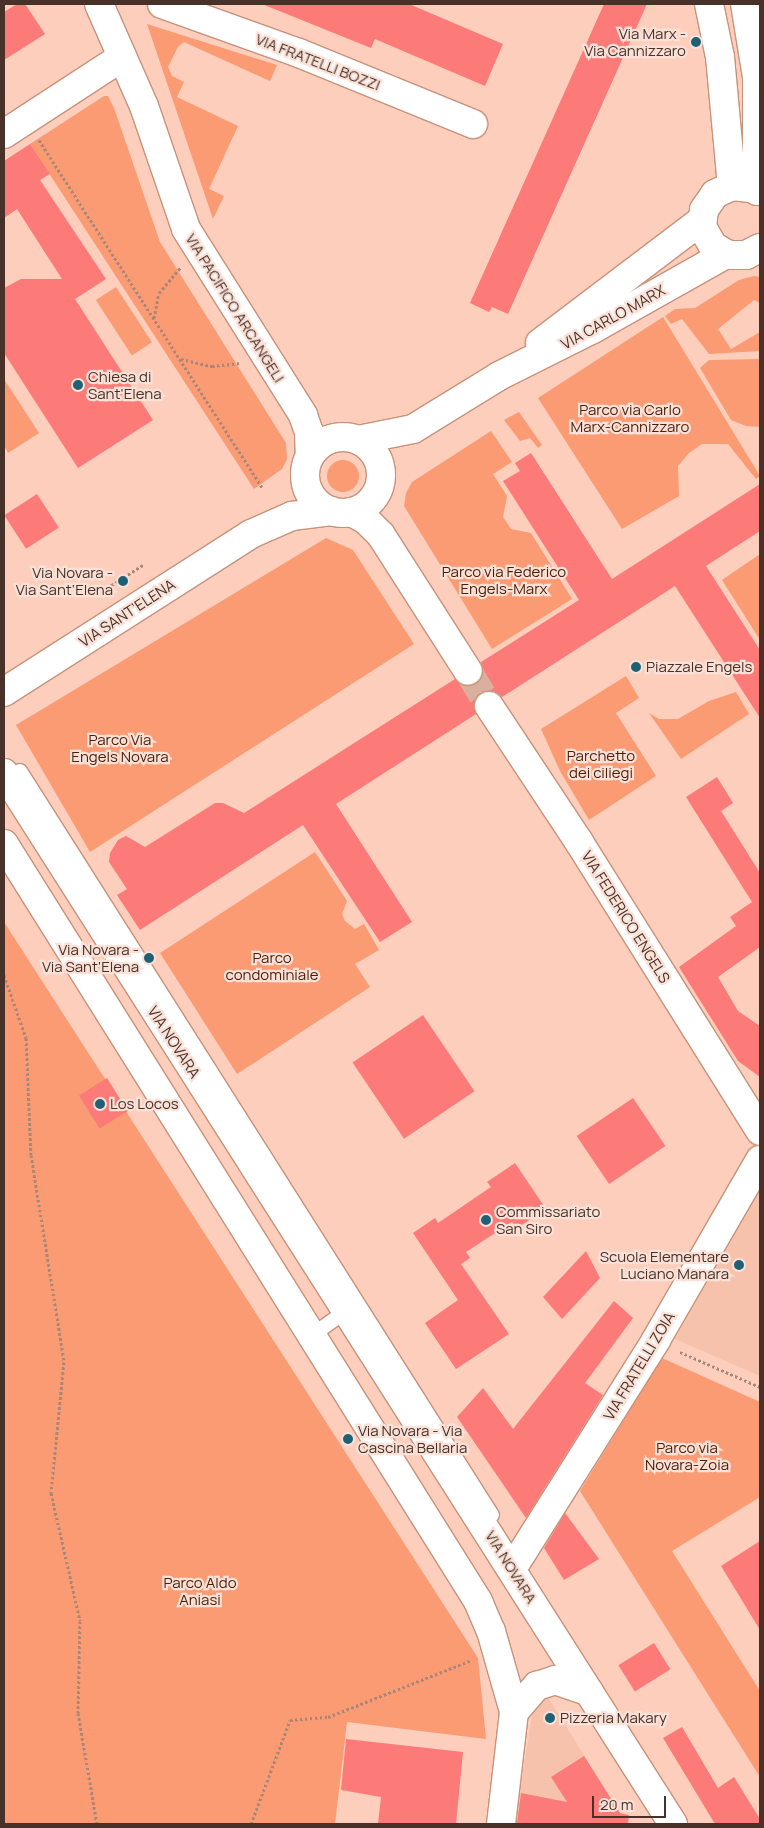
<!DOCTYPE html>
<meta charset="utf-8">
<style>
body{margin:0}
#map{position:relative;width:764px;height:1828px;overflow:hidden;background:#fdcebb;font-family:Manrope,sans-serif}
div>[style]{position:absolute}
.built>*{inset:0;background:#f7c2ac}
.green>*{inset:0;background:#fa9b73;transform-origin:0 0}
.round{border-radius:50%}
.building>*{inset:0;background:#fc7a77;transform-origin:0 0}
.street-tunnel>*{height:28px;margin-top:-14px;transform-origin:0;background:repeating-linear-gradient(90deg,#d9af9e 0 28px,transparent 0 42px)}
.path>*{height:3px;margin-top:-1.5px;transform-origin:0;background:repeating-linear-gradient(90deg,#aa8678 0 2.5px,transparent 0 5px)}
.roads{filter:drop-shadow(1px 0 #c8917a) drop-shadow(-1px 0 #c8917a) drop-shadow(0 1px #c8917a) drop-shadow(0 -1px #c8917a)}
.lane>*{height:14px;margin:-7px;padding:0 7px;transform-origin:7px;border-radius:7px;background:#fff}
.street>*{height:28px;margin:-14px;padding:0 14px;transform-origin:14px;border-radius:14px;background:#fff}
.street>.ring{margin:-14px;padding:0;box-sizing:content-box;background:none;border:28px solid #fff;border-radius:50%}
.primary>*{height:28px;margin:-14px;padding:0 14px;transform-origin:14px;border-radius:14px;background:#fff}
.dots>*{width:14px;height:14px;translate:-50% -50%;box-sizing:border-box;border:2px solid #f9e1d7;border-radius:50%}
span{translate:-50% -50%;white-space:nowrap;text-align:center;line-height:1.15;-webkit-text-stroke:4.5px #f9e1d7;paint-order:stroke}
.poi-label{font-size:15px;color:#483128}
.right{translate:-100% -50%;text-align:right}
.left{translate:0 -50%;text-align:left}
.street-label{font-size:15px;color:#483128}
.park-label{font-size:15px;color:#4b1e08}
.frame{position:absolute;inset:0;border:5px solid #483128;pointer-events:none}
.scale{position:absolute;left:592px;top:1796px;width:74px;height:22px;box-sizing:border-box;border:2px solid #483128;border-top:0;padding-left:6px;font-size:15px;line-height:18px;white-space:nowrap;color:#483128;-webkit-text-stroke:4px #f9e1d7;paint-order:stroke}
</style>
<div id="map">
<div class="built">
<i style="clip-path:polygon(760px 1190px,760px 1376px,675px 1339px)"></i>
<i style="clip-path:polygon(546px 1694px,549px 1699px,627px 1824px,515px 1824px,533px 1709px)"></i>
</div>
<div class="green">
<i style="clip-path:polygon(147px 24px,277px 65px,270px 81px,184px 42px,178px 47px,168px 67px,172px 76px,184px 82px,177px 97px,238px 126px,209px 189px,224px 196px,213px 219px)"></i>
<i style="clip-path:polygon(104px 96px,108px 96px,114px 108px,160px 242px,286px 443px,287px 459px,282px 469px,254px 489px,30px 144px)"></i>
<i style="clip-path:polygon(754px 276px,760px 277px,760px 303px,754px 300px,718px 329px,731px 349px,760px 332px,760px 351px,709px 354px,682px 319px,671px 324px,665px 316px,675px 309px,695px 308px,739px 280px)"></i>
<i style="left:116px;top:287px;width:66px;height:24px;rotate:57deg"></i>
<i style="clip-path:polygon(663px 317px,760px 476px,756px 479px,728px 444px,702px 444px,689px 453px,678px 466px,679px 496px,622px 529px,538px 398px)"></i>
<i style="clip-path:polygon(760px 359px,760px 427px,746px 426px,731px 420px,700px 368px,709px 360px)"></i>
<i style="clip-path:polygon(4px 379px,39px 433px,8px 453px,4px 445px)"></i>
<i style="clip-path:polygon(519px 412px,542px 445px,538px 448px,530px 438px,520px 441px,504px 420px)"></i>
<i style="clip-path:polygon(491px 431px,512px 462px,493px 474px,507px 496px,503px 517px,511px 529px,531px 533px,572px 599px,492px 649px,404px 506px,406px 493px,412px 482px)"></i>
<i class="round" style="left:327px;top:460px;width:32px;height:32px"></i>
<i style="clip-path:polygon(326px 538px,353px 550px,414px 644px,90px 852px,16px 725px)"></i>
<i style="clip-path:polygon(760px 554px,760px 640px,722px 580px)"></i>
<i style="clip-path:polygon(626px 676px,639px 698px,616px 713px,656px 776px,589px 820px,560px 771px,541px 729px)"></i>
<i style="clip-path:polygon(736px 692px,749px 714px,681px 759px,649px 713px,659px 719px,678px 719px,709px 701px)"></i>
<i style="clip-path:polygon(315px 852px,347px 901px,342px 914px,345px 921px,355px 929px,364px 924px,379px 950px,355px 964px,370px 987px,237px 1074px,160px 953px)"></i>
<i style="clip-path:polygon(4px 922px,478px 1658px,486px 1739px,347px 1722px,335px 1824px,4px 1824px)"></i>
<i style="clip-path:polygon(662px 1358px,760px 1402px,760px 1497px,672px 1551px,760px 1691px,760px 1777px,580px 1491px)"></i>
</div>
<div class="building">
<i style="clip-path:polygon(17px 4px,25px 4px,45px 34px,4px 60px,4px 12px)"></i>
<i style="clip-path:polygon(262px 4px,409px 4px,503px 44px,485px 86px,375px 39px,371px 48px)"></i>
<i style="clip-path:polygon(604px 4px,647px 4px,508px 314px,492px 307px,489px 312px,470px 303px)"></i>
<i style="clip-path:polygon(30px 144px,50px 174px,40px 180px,106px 279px,75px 299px,153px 420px,78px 468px,4px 353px,4px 288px,21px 279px,62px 279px,17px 209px,4px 218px,4px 161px)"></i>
<i style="clip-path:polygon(531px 453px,612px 579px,760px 484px,760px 531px,706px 566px,760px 650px,760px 718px,675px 586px,502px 697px,496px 692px,481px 693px,475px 699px,476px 714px,336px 804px,412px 922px,380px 942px,303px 825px,140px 930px,117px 895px,127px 889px,109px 862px,110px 853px,118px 840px,126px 836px,145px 847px,215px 803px,223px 803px,244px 813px,455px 679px,468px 687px,477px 684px,484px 671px,481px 662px,579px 600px,503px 481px,520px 471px,515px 463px)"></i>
<i style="left:37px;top:494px;width:40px;height:39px;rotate:57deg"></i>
<i style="clip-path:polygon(717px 777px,733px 803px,721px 811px,760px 873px,760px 947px,718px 977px,738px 1011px,760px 1026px,760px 1077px,738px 1061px,679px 967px,736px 926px,730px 917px,752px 902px,686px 797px)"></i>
<i style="left:423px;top:1015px;width:92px;height:85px;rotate:56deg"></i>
<i style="left:107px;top:1078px;width:39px;height:33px;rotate:58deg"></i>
<i style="left:633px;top:1098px;width:58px;height:68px;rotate:56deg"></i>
<i style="clip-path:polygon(515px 1163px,546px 1209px,517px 1228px,512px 1222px,466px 1252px,470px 1258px,461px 1264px,509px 1334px,456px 1369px,425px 1323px,458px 1300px,413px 1233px,435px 1218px,438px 1223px,491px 1187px,487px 1182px)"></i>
<i style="clip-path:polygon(586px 1251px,600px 1278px,562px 1319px,543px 1297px)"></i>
<i style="clip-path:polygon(614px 1301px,633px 1318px,585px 1383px,603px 1395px,526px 1518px,457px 1417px,483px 1388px,513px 1429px)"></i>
<i style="clip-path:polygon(565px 1513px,599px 1559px,564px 1580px,544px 1548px)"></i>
<i style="clip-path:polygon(760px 1541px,760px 1630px,721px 1566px)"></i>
<i style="left:654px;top:1643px;width:31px;height:42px;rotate:58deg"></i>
<i style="clip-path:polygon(682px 1727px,718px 1788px,734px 1777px,760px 1819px,760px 1824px,715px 1824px,663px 1738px)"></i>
<i style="clip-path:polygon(346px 1739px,463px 1752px,456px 1824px,378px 1824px,381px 1797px,341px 1790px)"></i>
<i style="clip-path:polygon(584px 1756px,620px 1813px,629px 1815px,628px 1824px,517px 1824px,521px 1793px,567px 1802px,551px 1777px)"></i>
</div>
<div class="street-tunnel">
<i style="left:468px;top:671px;width:41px;rotate:59deg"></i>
</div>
<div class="path">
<i style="left:39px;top:140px;width:415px;rotate:57.3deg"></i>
<i style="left:154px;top:318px;width:25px;rotate:-79deg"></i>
<i style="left:159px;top:293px;width:33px;rotate:-50deg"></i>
<i style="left:181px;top:359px;width:32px;rotate:13deg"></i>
<i style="left:212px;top:366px;width:29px;rotate:-6deg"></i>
<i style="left:107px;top:588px;width:43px;rotate:-32.6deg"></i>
<i style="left:4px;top:975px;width:67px;rotate:70.8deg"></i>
<i style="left:26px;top:1038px;width:117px;rotate:87.6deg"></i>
<i style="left:31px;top:1155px;width:210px;rotate:80.9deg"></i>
<i style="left:64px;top:1362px;width:132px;rotate:95.7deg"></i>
<i style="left:51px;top:1493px;width:131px;rotate:77.2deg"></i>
<i style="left:80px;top:1621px;width:92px;rotate:91.2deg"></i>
<i style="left:78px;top:1713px;width:113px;rotate:80.3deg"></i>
<i style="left:680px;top:1352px;width:87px;rotate:23.6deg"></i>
<i style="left:251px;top:1824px;width:111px;rotate:-69.4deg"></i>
<i style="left:290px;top:1720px;width:38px;rotate:-5deg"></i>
<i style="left:328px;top:1717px;width:155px;rotate:-21.6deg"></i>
</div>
<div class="roads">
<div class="lane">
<i style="left:20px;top:771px;width:881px;rotate:57.61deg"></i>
<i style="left:311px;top:1336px;width:43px;rotate:-35.5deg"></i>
</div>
<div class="street">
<i style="left:99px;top:4px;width:111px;rotate:66.2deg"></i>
<i style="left:144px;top:106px;width:130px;rotate:71.1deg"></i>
<i style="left:186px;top:229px;width:220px;rotate:57.8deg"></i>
<i style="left:303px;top:415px;width:18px;rotate:71deg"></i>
<i style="left:309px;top:432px;width:24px;rotate:88deg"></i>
<i style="left:162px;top:4px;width:145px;rotate:19.7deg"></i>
<i style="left:299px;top:53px;width:188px;rotate:22.2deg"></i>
<i style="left:709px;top:4px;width:54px;rotate:78.3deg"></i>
<i style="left:720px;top:57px;width:130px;rotate:84.7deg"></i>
<i style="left:745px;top:4px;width:74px;rotate:80.7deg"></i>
<i style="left:757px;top:77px;width:114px;rotate:90deg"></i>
<i style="left:4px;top:134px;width:141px;rotate:-33.1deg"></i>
<i style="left:750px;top:188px;width:18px;rotate:-174deg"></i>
<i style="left:732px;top:186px;width:19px;rotate:155deg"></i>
<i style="left:715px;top:194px;width:19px;rotate:125deg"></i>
<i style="left:704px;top:210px;width:17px;rotate:97deg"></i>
<i style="left:702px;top:227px;width:22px;rotate:60deg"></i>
<i style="left:713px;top:246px;width:17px;rotate:31deg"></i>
<i style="left:728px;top:255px;width:18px"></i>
<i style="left:746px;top:255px;width:16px;rotate:-27deg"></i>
<i style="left:540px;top:343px;width:203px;rotate:-37.2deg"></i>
<i class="ring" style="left:305px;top:437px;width:48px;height:48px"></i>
<i style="left:358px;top:440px;width:56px;rotate:-11.3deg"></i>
<i style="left:413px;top:429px;width:101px;rotate:-31.6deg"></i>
<i style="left:499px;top:376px;width:105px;rotate:-26.6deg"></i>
<i style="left:593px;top:329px;width:153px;rotate:-29.4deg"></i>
<i style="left:351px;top:512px;width:17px;rotate:28deg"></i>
<i style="left:366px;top:520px;width:21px;rotate:45deg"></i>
<i style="left:381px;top:535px;width:161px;rotate:57.4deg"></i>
<i style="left:4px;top:692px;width:293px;rotate:-32.6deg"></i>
<i style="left:251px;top:534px;width:45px;rotate:-23.7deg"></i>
<i style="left:292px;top:516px;width:40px;rotate:-7.1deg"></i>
<i style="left:489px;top:706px;width:163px;rotate:56.5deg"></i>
<i style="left:579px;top:842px;width:341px;rotate:57.9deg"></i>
<i style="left:512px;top:1569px;width:271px;rotate:-57.8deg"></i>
<i style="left:656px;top:1340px;width:208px;rotate:-60deg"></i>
</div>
<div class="primary">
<i style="left:4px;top:773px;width:1246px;rotate:57.52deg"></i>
<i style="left:4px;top:844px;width:893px;rotate:57.95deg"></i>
<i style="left:478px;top:1601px;width:33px;rotate:67deg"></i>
<i style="left:491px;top:1631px;width:84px;rotate:74.1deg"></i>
<i style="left:514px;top:1712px;width:113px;rotate:96.6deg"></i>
<i style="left:514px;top:1712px;width:35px;rotate:-49deg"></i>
<i style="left:537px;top:1686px;width:19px;rotate:-18deg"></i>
<i style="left:555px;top:1680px;width:36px;rotate:19deg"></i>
</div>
</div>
<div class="dots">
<i style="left:696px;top:42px;background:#206075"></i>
<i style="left:78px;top:385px;background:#206075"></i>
<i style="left:123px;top:581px;background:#206075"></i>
<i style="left:636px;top:667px;background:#206075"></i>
<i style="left:149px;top:958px;background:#206075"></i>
<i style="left:100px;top:1104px;background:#206075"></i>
<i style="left:486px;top:1220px;background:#206075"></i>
<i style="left:739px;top:1265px;background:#206075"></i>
<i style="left:348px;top:1439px;background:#206075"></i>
<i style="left:550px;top:1718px;background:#206075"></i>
</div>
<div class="poi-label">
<span class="right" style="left:686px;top:42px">Via Marx -<br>Via Cannizzaro</span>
<span class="left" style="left:88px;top:385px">Chiesa di<br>Sant'Elena</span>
<span class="right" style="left:113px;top:581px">Via Novara -<br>Via Sant‘Elena</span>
<span class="left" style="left:646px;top:667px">Piazzale Engels</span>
<span class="right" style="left:139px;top:958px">Via Novara -<br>Via Sant'Elena</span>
<span class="left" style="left:110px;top:1104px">Los Locos</span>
<span class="left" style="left:496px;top:1220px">Commissariato<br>San Siro</span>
<span class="right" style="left:729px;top:1265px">Scuola Elementare<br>Luciano Manara</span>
<span class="left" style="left:358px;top:1439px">Via Novara - Via<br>Cascina Bellaria</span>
<span class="left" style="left:560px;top:1718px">Pizzeria Makary</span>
</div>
<div class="street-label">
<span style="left:318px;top:62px;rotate:21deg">VIA FRATELLI BOZZI</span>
<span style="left:235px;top:308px;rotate:58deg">VIA PACIFICO ARCANGELI</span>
<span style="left:613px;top:317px;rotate:-29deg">VIA CARLO MARX</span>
<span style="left:127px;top:613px;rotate:-33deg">VIA SANT’ELENA</span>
<span style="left:626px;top:917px;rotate:58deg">VIA FEDERICO ENGELS</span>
<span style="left:174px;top:1042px;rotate:57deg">VIA NOVARA</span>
<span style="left:639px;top:1366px;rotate:-59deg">VIA FRATELLI ZOIA</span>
<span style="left:511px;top:1567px;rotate:58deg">VIA NOVARA</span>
</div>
<div class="park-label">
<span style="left:630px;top:418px">Parco via Carlo<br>Marx-Cannizzaro</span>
<span style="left:504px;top:580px">Parco via Federico<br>Engels-Marx</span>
<span style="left:120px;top:748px">Parco Via<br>Engels Novara</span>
<span style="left:601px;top:764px">Parchetto<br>dei ciliegi</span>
<span style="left:272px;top:966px">Parco<br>condominiale</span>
<span style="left:687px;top:1456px">Parco via<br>Novara-Zoia</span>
<span style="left:200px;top:1591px">Parco Aldo<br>Aniasi</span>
</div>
<div class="frame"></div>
<div class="scale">20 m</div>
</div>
